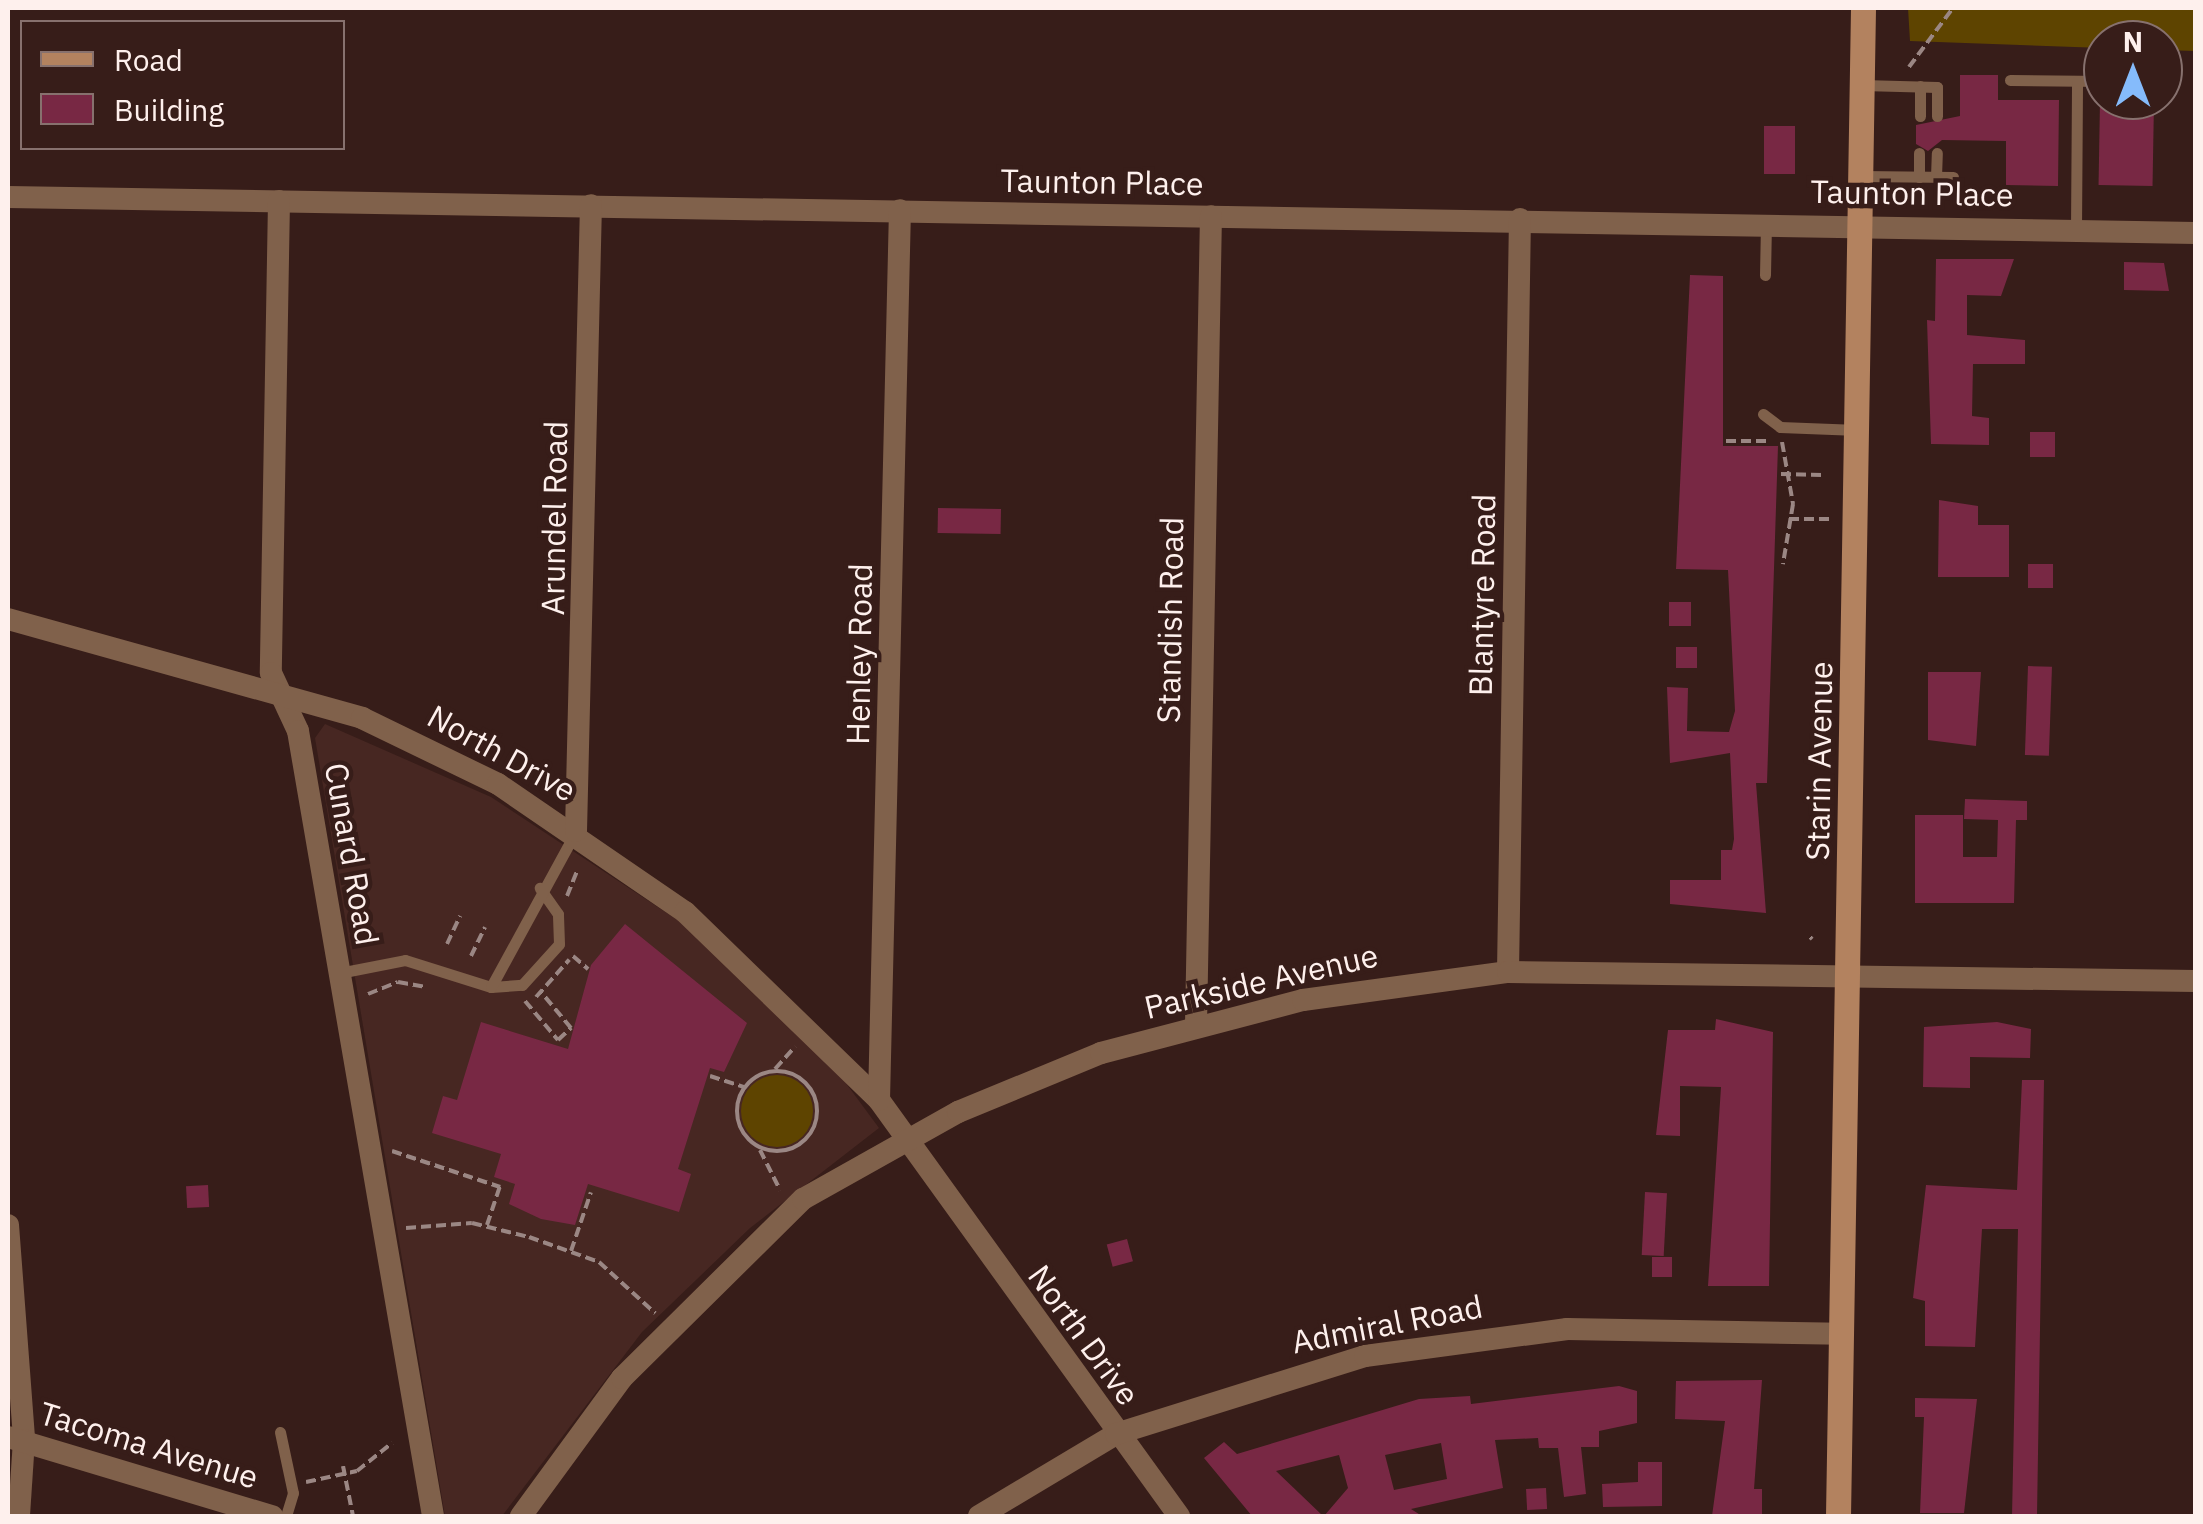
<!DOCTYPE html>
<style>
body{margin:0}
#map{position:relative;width:2203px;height:1524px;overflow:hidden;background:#371d19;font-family:"IBM Plex Sans",sans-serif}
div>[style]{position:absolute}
.built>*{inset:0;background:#472722}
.green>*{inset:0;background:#5e4400}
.round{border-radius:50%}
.building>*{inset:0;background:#782844;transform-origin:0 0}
.path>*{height:4px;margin-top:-2px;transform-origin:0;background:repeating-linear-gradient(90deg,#9b8784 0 10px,transparent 0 15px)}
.path>.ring{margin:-2px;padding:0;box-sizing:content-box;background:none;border:4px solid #9b8784;border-radius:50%}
.lane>*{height:11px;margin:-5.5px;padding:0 5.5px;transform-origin:5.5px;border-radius:5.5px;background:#80614b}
.street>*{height:22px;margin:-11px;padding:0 11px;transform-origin:11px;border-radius:11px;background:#80614b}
.secondary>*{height:25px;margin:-12.5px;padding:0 12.5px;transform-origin:12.5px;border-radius:12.5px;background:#b3825f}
span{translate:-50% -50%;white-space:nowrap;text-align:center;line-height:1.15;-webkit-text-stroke:9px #371d19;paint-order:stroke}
.street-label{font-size:32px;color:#fef0ed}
.frame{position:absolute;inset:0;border:10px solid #fef0ed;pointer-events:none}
.legend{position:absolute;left:20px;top:20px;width:325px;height:130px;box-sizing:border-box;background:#371d19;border:2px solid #87716e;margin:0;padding:12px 18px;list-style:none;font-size:30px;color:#fef0ed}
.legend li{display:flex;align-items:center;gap:20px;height:50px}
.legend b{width:50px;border:2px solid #87716e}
.north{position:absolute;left:2083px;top:20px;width:100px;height:100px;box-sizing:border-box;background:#371d19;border:2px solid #87716e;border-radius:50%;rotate:0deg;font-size:28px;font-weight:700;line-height:40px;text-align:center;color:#fef0ed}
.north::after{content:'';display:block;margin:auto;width:35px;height:45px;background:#85bbfb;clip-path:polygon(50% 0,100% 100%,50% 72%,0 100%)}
</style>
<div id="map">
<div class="built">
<i style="clip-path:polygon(325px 724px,491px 797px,679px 921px,834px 1067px,879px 1128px,750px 1228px,642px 1332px,502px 1516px,445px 1516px,315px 738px)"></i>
</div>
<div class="green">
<i style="clip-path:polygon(1908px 8px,2195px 8px,2195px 51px,2163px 50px,2163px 40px,2103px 40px,2103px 48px,1910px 41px)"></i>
<i class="round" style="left:741px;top:1075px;width:72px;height:72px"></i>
</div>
<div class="building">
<i style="clip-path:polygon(1960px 75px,1998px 75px,1998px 100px,2059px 100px,2058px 186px,2006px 185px,2006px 141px,1942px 140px,1928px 151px,1916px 144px,1916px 125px,1960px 116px)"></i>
<i style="left:2100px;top:101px;width:54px;height:84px;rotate:1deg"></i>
<i style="left:1764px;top:126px;width:31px;height:48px"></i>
<i style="clip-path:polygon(1936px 259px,2014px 259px,2001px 296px,1967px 295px,1967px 335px,2025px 340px,2025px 364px,1973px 364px,1972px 416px,1989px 418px,1989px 445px,1931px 444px,1927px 320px,1935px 321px)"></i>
<i style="clip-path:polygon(2124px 262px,2164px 263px,2169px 291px,2124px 290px)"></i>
<i style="clip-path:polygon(1690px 275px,1723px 276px,1723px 446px,1778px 446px,1767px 783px,1756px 783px,1766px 913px,1670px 904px,1670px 880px,1721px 880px,1721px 850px,1732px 850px,1734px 839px,1730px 753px,1670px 763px,1667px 687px,1688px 688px,1687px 731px,1729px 732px,1735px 711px,1728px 570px,1676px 569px)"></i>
<i style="left:2030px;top:432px;width:25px;height:25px"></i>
<i style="clip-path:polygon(1939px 500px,1978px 506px,1978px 525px,2009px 525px,2009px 577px,1938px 577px)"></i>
<i style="left:938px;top:508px;width:63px;height:25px;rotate:1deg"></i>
<i style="left:2028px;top:564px;width:25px;height:24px"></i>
<i style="left:1669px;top:602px;width:22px;height:24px"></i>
<i style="left:1676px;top:647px;width:21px;height:21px"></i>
<i style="left:2028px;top:666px;width:24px;height:89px;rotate:2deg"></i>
<i style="clip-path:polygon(1928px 672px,1981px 672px,1976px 746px,1928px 740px)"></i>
<i style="clip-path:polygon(1965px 799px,2027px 801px,2027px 820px,2016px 820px,2014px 903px,1915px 903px,1915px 815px,1963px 815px,1963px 857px,1997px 857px,1998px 820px,1964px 819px)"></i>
<i style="clip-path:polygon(625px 924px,747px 1023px,724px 1072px,710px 1068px,678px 1169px,691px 1174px,679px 1212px,588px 1184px,575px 1225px,541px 1219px,509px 1204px,515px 1184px,494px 1177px,501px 1154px,432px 1133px,443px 1096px,457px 1100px,481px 1022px,568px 1049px,591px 965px)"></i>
<i style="clip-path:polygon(1716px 1019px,1773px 1032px,1769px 1286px,1708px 1286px,1721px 1087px,1680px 1086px,1680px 1136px,1656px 1135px,1668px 1030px,1715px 1030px)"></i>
<i style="clip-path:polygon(1997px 1022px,2031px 1029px,2030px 1058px,1970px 1057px,1970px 1088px,1923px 1087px,1924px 1027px)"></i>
<i style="clip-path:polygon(2022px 1080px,2044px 1080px,2037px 1516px,2012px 1516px,2018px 1229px,1982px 1229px,1975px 1347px,1925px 1346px,1925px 1301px,1913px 1298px,1926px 1185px,2017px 1190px)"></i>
<i style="left:208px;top:1185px;width:22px;height:22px;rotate:87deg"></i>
<i style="left:1645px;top:1192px;width:22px;height:63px;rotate:3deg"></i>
<i style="left:1127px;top:1239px;width:23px;height:21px;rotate:75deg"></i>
<i style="left:1652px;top:1257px;width:20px;height:20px"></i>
<i style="clip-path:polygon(1762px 1380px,1754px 1489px,1762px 1489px,1762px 1516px,1712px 1516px,1725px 1421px,1675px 1419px,1676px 1381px)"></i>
<i style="clip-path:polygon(evenodd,1619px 1386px,1637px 1391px,1637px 1423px,1599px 1431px,1599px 1447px,1581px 1447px,1586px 1494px,1564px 1497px,1558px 1448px,1539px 1448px,1538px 1438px,1495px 1440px,1503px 1488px,1411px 1509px,1422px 1516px,1324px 1516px,1348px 1488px,1339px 1455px,1276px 1471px,1323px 1516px,1252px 1516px,1204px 1458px,1224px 1442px,1237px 1454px,1419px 1399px,1470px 1396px,1471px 1404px,1619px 1386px,1441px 1443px,1447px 1479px,1394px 1490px,1385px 1455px,1441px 1443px)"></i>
<i style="clip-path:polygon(1915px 1398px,1977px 1399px,1964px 1513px,1920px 1513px,1924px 1417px,1915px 1417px)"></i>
<i style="clip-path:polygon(1638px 1462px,1662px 1462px,1662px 1506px,1603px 1507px,1602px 1484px,1638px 1482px)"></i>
<i style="left:1546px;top:1488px;width:21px;height:20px;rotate:87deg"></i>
</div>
<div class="path">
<i style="left:2194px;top:8px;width:2px"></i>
<i style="left:1909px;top:67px;width:74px;rotate:-53.3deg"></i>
<i style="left:1726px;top:441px;width:42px"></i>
<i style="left:1782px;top:442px;width:63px;rotate:79.9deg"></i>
<i style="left:1793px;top:504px;width:61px;rotate:99.5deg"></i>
<i style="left:1781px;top:474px;width:41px;rotate:1.4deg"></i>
<i style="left:1789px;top:519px;width:42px"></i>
<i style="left:567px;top:896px;width:29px;rotate:-68deg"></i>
<i style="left:1810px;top:937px;width:3px;rotate:45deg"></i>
<i style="left:447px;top:944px;width:31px;rotate:-65deg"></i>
<i style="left:471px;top:956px;width:32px;rotate:-64deg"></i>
<i style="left:573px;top:956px;width:20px;rotate:41deg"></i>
<i style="left:368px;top:994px;width:32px;rotate:-22deg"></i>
<i style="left:398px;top:982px;width:27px;rotate:10deg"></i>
<i style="left:536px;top:997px;width:50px;rotate:-48.3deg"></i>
<i style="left:525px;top:1001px;width:51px;rotate:49.8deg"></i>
<i style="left:558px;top:1040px;width:18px;rotate:-43deg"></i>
<i style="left:571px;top:1028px;width:47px;rotate:-129.8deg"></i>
<i style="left:775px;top:1069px;width:30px;rotate:-48deg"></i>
<i class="ring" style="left:737px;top:1071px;width:76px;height:76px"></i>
<i style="left:710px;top:1076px;width:36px;rotate:18deg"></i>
<i style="left:760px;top:1150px;width:45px;rotate:63.4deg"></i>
<i style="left:392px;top:1151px;width:114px;rotate:18.4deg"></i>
<i style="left:487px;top:1225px;width:41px;rotate:-71.6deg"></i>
<i style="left:406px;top:1228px;width:66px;rotate:-4.3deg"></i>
<i style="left:472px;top:1223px;width:59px;rotate:13.8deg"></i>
<i style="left:529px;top:1237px;width:74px;rotate:19.7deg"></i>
<i style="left:599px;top:1262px;width:76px;rotate:42.3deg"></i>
<i style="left:571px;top:1251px;width:62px;rotate:-71.3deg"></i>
<i style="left:343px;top:1466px;width:51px;rotate:78.7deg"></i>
<i style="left:306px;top:1482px;width:52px;rotate:-12.2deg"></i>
<i style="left:357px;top:1471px;width:45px;rotate:-38.7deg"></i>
</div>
<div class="lane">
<i style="left:2010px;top:80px;width:93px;rotate:0.6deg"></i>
<i style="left:1862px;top:85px;width:75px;rotate:1.5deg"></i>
<i style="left:1937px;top:87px;width:29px;rotate:90deg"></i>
<i style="left:1920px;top:116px;width:30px;rotate:-90deg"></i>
<i style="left:1861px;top:176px;width:92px;rotate:0.6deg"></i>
<i style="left:1919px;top:177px;width:24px;rotate:-90deg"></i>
<i style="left:1936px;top:177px;width:24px;rotate:-88deg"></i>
<i style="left:2076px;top:230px;width:149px;rotate:-89.6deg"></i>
<i style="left:1765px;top:275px;width:52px;rotate:-88.9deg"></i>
<i style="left:1763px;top:414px;width:21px;rotate:37deg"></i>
<i style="left:1780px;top:427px;width:78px;rotate:2.2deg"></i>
<i style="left:339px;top:973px;width:67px;rotate:-11.1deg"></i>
<i style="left:405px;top:960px;width:90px;rotate:17.4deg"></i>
<i style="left:491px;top:987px;width:31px;rotate:-4deg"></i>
<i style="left:522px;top:985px;width:55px;rotate:-47.9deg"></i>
<i style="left:559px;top:944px;width:30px;rotate:-92deg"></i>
<i style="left:558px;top:914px;width:32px;rotate:-125deg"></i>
<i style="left:491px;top:987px;width:173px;rotate:-61.4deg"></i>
<i style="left:280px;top:1432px;width:62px;rotate:78deg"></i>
<i style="left:293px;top:1493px;width:24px;rotate:107deg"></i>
</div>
<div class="street">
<i style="left:8px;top:197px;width:2188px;rotate:0.94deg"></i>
<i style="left:279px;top:201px;width:472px;rotate:91deg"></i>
<i style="left:271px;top:673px;width:64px;rotate:65deg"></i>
<i style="left:298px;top:731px;width:797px;rotate:80.24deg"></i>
<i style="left:8px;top:619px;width:368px;rotate:15.6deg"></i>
<i style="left:362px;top:718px;width:151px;rotate:25.9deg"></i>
<i style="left:498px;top:784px;width:227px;rotate:34.4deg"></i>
<i style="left:685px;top:912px;width:270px;rotate:44.1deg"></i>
<i style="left:879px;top:1100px;width:513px;rotate:54.2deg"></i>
<i style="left:576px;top:831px;width:626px;rotate:-88.63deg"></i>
<i style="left:1508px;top:972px;width:753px;rotate:-89.09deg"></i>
<i style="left:1196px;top:1025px;width:809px;rotate:-88.94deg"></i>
<i style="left:879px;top:1100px;width:890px;rotate:-88.65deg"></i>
<i style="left:8px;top:1225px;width:216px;rotate:85.7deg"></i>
<i style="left:24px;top:1440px;width:76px;rotate:93.8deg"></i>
<i style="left:8px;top:1437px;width:276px;rotate:16.7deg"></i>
<i style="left:521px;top:1516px;width:171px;rotate:-53.8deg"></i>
<i style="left:622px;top:1378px;width:255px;rotate:-44.7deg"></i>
<i style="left:803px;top:1199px;width:178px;rotate:-29.3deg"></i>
<i style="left:958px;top:1112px;width:155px;rotate:-22.4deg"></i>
<i style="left:1101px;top:1053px;width:209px;rotate:-14.7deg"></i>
<i style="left:1303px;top:1000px;width:207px;rotate:-7.8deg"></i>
<i style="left:1508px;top:972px;width:688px;rotate:0.75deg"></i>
<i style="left:979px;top:1516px;width:160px;rotate:-30.9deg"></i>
<i style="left:1116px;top:1434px;width:261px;rotate:-17.4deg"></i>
<i style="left:1365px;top:1356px;width:204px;rotate:-7.6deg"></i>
<i style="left:1567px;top:1329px;width:273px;rotate:1deg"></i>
</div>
<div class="secondary">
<i style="left:1838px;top:1516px;width:1508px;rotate:-89.05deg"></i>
</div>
<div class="street-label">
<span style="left:1102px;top:182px;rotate:1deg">Taunton Place</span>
<span style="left:1912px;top:193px;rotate:1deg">Taunton Place</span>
<span style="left:554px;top:518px;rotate:-89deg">Arundel Road</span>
<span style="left:1482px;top:595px;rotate:-89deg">Blantyre Road</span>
<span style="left:1170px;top:620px;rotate:-89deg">Standish Road</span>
<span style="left:859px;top:654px;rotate:-89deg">Henley Road</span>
<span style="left:502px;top:753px;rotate:29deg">North Drive</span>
<span style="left:1819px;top:761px;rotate:-89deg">Starin Avenue</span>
<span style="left:352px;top:854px;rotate:80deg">Cunard Road</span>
<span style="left:1261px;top:981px;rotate:-13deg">Parkside Avenue</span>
<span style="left:1387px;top:1324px;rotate:-11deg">Admiral Road</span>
<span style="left:1084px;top:1335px;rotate:54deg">North Drive</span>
<span style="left:149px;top:1445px;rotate:17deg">Tacoma Avenue</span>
</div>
<div class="frame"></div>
<ul class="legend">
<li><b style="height:12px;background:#b3825f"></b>Road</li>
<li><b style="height:28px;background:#782844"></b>Building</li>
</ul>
<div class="north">N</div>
</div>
